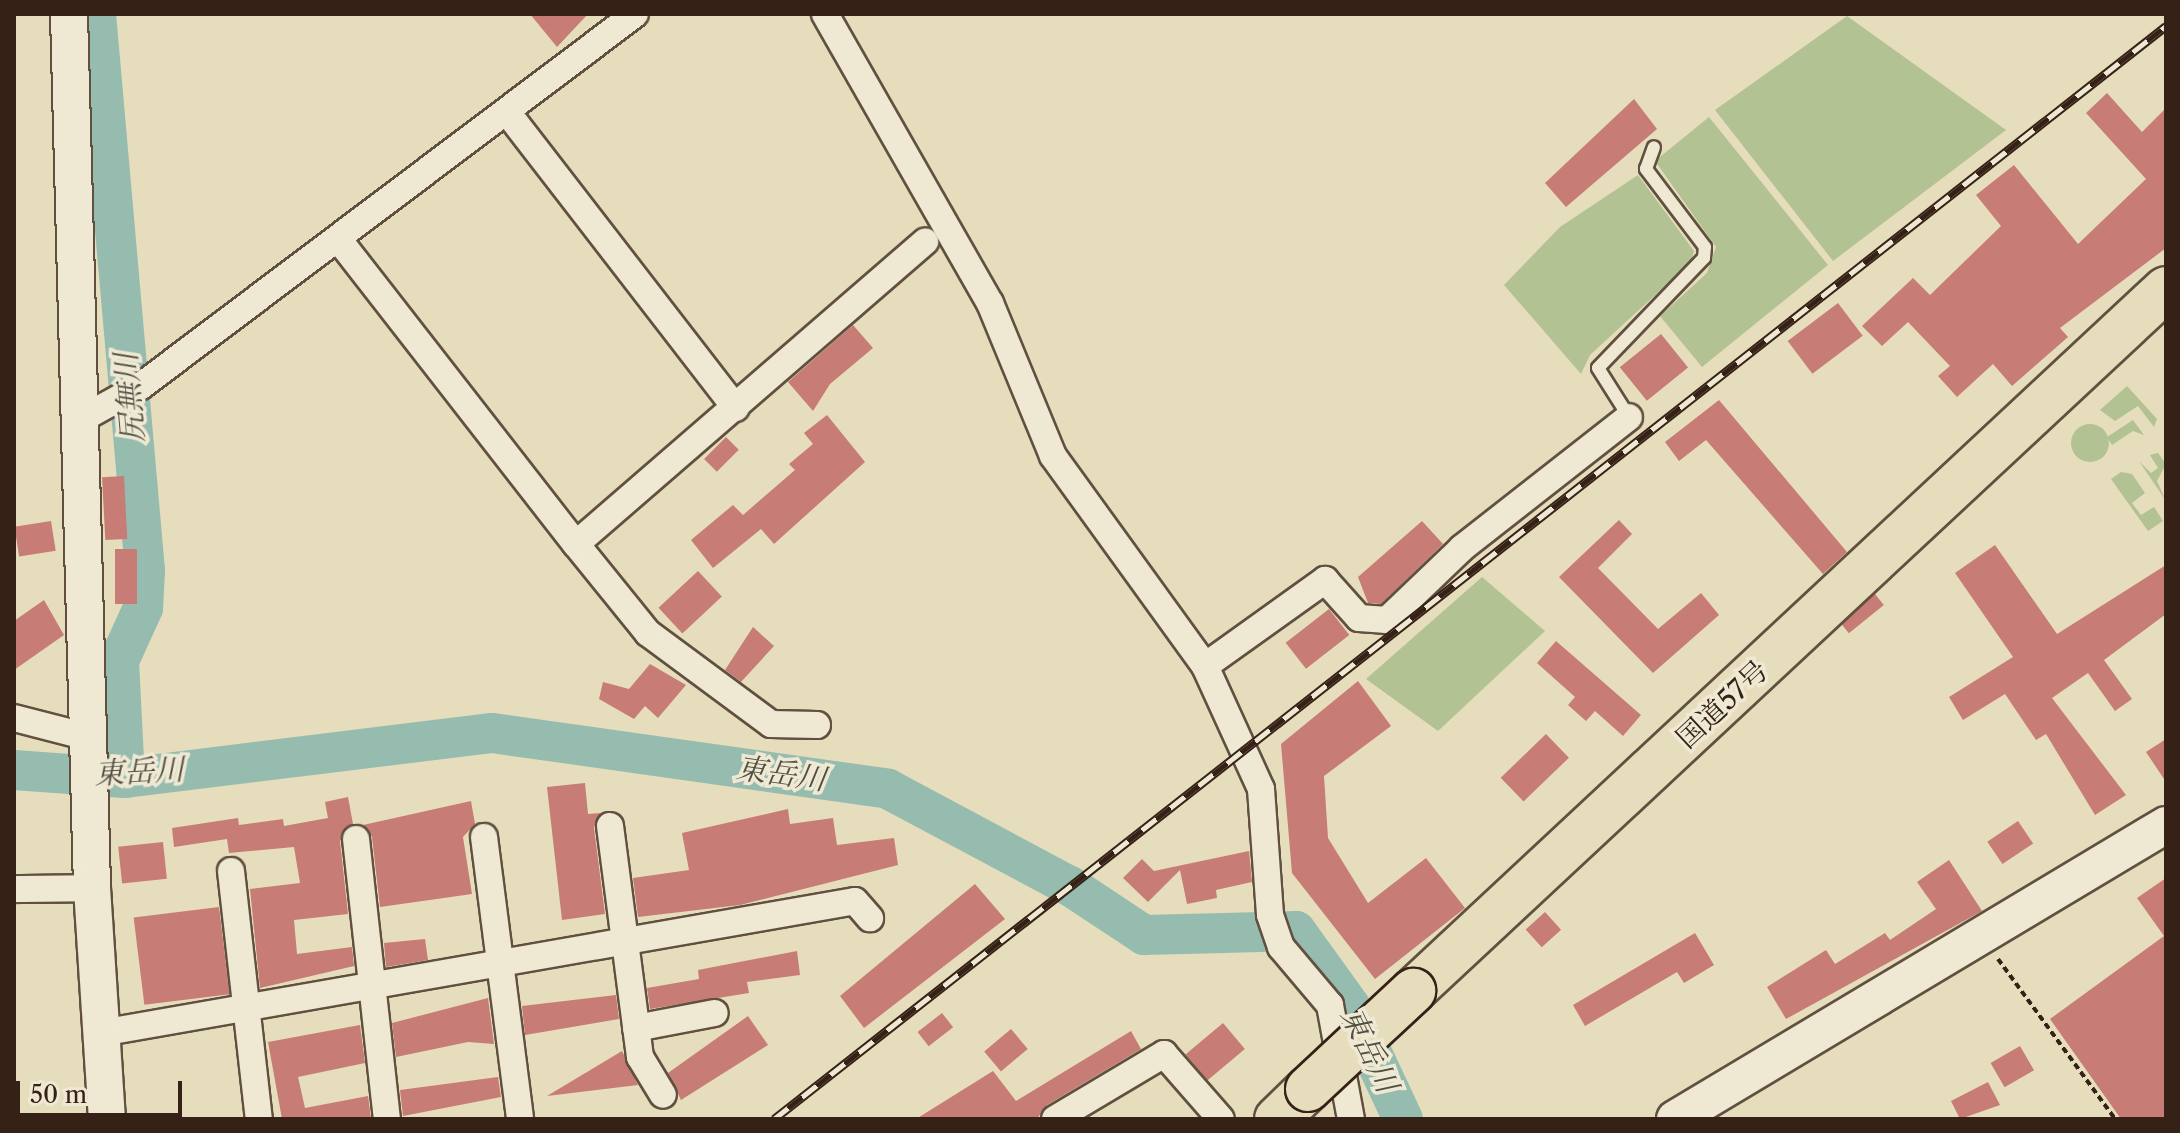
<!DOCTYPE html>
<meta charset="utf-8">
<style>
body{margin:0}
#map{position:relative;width:2180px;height:1133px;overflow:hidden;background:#e6ddbc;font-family:"Libre Caslon Text","Noto Serif JP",serif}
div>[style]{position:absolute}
.green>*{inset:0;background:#b2c293}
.round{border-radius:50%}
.river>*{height:40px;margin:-20px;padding:0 20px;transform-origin:20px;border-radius:20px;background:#96bcaf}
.building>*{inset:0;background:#c77c75;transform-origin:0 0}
.path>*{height:4px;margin-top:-2px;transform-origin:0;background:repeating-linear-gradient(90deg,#352116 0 6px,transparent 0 10px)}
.roads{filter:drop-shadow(2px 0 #615040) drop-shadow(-2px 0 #615040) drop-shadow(0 2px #615040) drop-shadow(0 -2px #615040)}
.lane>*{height:12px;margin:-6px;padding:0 6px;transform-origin:6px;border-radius:6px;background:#efe9d3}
.street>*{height:26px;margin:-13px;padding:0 13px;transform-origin:13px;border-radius:13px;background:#efe9d3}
.secondary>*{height:36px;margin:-18px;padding:0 18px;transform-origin:18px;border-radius:18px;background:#efe9d3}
.highway>*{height:44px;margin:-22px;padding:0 22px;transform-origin:22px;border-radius:22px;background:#e6ddbc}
.rail>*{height:9px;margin-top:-4.5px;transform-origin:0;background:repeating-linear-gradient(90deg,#efe9d3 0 18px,#352116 0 36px);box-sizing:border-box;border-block:2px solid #352116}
.bridges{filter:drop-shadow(2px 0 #352116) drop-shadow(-2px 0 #352116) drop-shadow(0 2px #352116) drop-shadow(0 -2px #352116)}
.highway-bridge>*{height:44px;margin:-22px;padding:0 22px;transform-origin:22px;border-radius:22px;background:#e6ddbc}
span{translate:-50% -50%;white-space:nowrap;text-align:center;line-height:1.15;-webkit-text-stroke:7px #efe9d3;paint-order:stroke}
.street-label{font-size:28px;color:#352116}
.water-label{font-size:30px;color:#525044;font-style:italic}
.frame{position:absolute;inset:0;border:16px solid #352116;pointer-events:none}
.scale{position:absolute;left:16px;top:1081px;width:166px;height:36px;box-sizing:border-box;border:4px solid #352116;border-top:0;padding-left:10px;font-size:24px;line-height:28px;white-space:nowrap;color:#352116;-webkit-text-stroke:6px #efe9d3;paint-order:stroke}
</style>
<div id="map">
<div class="green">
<i style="clip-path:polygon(1847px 16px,2006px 130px,1833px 261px,1715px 110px)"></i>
<i style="clip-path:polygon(1709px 117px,1828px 265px,1702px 367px,1660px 316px,1707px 273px,1716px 247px,1655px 161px)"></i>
<i style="clip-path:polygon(1638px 175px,1694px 251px,1691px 262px,1590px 355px,1581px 374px,1504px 285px,1560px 227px)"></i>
<i style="clip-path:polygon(2127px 386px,2157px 419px,2154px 427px,2138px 406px,2115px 421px,2100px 410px)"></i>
<i style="clip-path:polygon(2133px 420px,2144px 435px,2133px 431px,2112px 445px,2107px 437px)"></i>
<i class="round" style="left:2071px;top:424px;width:38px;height:38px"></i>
<i style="clip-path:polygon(2150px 455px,2158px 453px,2166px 464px,2157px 481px,2166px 501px,2139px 461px,2151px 473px,2158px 468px)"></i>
<i style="clip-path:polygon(2121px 472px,2132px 474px,2145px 493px,2132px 503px,2141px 515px,2154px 507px,2163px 521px,2148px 531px,2111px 479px)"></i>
<i style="clip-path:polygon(1482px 577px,1545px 631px,1438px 731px,1366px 679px)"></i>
</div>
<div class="river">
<i style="left:96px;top:14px;width:559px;rotate:84.97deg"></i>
<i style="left:145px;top:571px;width:37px;rotate:93deg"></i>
<i style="left:143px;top:608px;width:58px;rotate:114.4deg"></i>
<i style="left:119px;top:661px;width:117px;rotate:87.1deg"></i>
<i style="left:14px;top:770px;width:111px;rotate:4.1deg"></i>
<i style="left:125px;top:778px;width:370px;rotate:-7deg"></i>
<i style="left:492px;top:733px;width:400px;rotate:8deg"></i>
<i style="left:888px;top:789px;width:206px;rotate:28.1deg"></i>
<i style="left:1070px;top:886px;width:89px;rotate:33.5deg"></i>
<i style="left:1144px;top:935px;width:152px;rotate:-1.5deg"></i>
<i style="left:1296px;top:931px;width:92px;rotate:54.2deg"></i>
<i style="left:1350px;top:1006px;width:125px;rotate:64.9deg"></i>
</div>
<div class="building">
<i style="clip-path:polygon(530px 14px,588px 14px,557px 47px)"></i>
<i style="clip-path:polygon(2107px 93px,2142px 132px,2166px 108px,2166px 248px,2060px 328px,2068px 337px,2012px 386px,1993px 364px,1957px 397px,1938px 376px,1950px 366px,1908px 322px,1882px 346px,1862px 326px,1913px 278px,1930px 295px,2001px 226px,1976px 195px,2014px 165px,2078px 244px,2146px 179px,2086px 113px)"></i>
<i style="clip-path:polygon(1634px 99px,1657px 129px,1566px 207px,1545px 183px)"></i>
<i style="left:1838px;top:303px;width:41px;height:63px;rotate:53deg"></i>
<i style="clip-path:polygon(853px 325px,873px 348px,830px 384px,813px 411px,788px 382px)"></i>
<i style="left:1661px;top:334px;width:43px;height:53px;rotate:51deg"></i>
<i style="clip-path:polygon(1719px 400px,1847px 552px,1823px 574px,1706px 440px,1679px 461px,1665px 442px)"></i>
<i style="clip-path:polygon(827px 415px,865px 462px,774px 544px,761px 529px,713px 568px,691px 540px,733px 505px,743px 515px,795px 470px,789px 464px,813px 444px,804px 433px)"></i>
<i style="left:726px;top:437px;width:18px;height:31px;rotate:45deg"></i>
<i style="left:124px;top:476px;width:63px;height:22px;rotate:87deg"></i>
<i style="clip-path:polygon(1619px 520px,1632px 534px,1598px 568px,1658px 629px,1701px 593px,1719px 615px,1653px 673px,1559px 577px)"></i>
<i style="left:51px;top:521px;width:30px;height:37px;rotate:81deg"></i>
<i style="clip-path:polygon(1422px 521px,1443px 544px,1381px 604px,1368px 603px,1358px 577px)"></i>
<i style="clip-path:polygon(1995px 545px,2057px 634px,2166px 565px,2166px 614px,2104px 660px,2132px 699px,2115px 711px,2088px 673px,2052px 698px,2126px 795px,2095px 815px,2046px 734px,2036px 740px,2005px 694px,1963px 720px,1949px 697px,2013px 657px,1955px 573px)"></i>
<i style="left:115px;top:549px;width:22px;height:55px"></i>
<i style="left:698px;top:571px;width:35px;height:54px;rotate:47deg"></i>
<i style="left:1875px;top:594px;width:14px;height:45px;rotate:51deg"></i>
<i style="clip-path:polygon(44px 600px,64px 635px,14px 670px,14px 621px)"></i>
<i style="left:1329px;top:609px;width:33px;height:55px;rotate:52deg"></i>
<i style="clip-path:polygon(753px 627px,774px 646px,741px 682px,725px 670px)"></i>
<i style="clip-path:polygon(1556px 641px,1641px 715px,1623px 736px,1595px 711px,1586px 721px,1568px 705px,1575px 697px,1537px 663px)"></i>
<i style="clip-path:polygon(650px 664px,686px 685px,658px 718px,645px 706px,634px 719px,599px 699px,603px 682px,629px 689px)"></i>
<i style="clip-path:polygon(1358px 681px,1391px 726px,1324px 776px,1328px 838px,1368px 903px,1426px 858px,1465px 908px,1375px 979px,1292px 873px,1281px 744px)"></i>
<i style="left:1546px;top:734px;width:33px;height:63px;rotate:46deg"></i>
<i style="clip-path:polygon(2166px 739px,2166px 782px,2146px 752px)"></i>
<i style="clip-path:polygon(585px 783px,588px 814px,600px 813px,594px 828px,605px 914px,562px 920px,547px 787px)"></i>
<i style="clip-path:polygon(348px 797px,353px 824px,340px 841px,348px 914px,294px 920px,297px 954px,352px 947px,354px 966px,260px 988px,250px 889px,300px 883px,294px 847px,229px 853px,227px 839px,174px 847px,172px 828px,238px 818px,239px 825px,283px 819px,284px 826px,328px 818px,325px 802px)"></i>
<i style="clip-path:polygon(471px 801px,475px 824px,463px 837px,472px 894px,380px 907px,372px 837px,363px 825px)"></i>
<i style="clip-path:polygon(788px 809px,790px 824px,833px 818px,837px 845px,894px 838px,898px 865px,740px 905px,638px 917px,633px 878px,689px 870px,682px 833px)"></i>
<i style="left:2018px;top:821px;width:27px;height:37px;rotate:56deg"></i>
<i style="left:163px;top:842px;width:37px;height:45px;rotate:84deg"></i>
<i style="clip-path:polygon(1249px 851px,1252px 882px,1216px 890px,1217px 898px,1187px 904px,1180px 870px,1148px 902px,1123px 878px,1142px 859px,1154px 871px)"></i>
<i style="clip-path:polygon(1949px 860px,1982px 911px,1786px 1019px,1767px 987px,1826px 950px,1835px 964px,1885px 933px,1890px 940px,1936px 909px,1917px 882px)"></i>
<i style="clip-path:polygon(2166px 878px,2166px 1119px,2121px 1119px,2050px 1019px,2164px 936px,2137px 898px)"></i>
<i style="clip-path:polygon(975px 884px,1005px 919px,864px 1028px,840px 996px)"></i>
<i style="left:219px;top:907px;width:88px;height:86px;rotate:83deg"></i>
<i style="left:1545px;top:912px;width:24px;height:26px;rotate:48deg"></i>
<i style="clip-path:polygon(1695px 933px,1714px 965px,1684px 983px,1677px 972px,1585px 1026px,1573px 1005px)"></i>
<i style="clip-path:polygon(425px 939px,428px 960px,386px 967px,384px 943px)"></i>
<i style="clip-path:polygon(797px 951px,800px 975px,747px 982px,749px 993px,650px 1009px,647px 988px,699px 979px,698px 970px)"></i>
<i style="clip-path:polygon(616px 995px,619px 1019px,525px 1035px,522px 1006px)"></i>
<i style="clip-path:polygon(488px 998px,494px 1044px,468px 1042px,396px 1057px,392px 1023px)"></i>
<i style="left:942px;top:1013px;width:18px;height:31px;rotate:52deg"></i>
<i style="clip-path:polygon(748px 1016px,768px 1045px,681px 1100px,668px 1073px)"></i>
<i style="left:1223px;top:1023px;width:34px;height:49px;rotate:50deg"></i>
<i style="clip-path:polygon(360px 1025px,365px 1063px,298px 1077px,305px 1108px,368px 1096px,371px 1119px,282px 1119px,268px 1042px)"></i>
<i style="left:1011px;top:1029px;width:26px;height:35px;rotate:50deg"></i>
<i style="clip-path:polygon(1131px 1031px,1141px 1049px,1047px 1105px,1037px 1119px,916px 1119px,993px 1071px,1016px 1101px)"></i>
<i style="left:2020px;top:1046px;width:28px;height:34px;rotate:60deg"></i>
<i style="clip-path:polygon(622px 1051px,638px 1085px,547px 1096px)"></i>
<i style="clip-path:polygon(498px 1077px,501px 1097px,403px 1116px,400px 1090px)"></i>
<i style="clip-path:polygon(1988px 1082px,2000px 1105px,1960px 1119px,1951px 1101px)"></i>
</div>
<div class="path">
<i style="left:1998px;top:959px;width:198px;rotate:53.8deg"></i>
</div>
<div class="roads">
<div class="lane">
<i style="left:1629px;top:417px;width:58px;rotate:-122.3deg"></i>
<i style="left:1598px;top:368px;width:153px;rotate:-46.1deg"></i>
<i style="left:1704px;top:258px;width:11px;rotate:-85deg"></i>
<i style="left:1705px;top:247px;width:98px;rotate:-127.1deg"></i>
<i style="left:1646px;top:169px;width:23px;rotate:-70deg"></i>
</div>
<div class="street">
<i style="left:825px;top:14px;width:333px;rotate:60.3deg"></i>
<i style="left:990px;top:303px;width:165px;rotate:67.6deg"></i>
<i style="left:1053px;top:456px;width:259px;rotate:54.1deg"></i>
<i style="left:1205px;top:666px;width:135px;rotate:65.5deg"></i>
<i style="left:1261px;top:789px;width:126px;rotate:85.9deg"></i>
<i style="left:1270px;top:915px;width:34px;rotate:71deg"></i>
<i style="left:1281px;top:947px;width:76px;rotate:49.8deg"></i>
<i style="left:1330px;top:1005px;width:116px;rotate:79.6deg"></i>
<i style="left:507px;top:112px;width:374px;rotate:52.3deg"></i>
<i style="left:339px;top:240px;width:385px;rotate:52.1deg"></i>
<i style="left:85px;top:417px;width:64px;rotate:-29deg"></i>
<i style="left:141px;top:386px;width:618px;rotate:-36.98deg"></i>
<i style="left:1205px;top:666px;width:148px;rotate:-35.6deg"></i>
<i style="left:1325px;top:580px;width:51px;rotate:48.2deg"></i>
<i style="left:1359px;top:618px;width:28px;rotate:4deg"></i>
<i style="left:1387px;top:620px;width:104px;rotate:-43.8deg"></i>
<i style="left:1462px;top:548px;width:212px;rotate:-38.1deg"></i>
<i style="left:14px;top:718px;width:81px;rotate:14.4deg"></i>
<i style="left:817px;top:725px;width:46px;rotate:-178.8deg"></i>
<i style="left:771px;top:724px;width:153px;rotate:-143.5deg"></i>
<i style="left:648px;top:633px;width:114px;rotate:-129deg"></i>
<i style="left:576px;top:544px;width:462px;rotate:-40.9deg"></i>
<i style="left:610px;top:826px;width:233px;rotate:82.6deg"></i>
<i style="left:640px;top:1057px;width:44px;rotate:58.8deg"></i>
<i style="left:484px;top:837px;width:284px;rotate:82.7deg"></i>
<i style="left:356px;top:839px;width:282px;rotate:83.7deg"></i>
<i style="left:231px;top:871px;width:250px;rotate:83.6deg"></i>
<i style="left:14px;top:889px;width:78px;rotate:-0.7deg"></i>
<i style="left:636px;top:1028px;width:80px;rotate:-10.8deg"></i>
<i style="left:101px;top:1033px;width:765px;rotate:-9.93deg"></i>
<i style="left:855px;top:901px;width:23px;rotate:49deg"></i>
<i style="left:1055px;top:1119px;width:127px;rotate:-30.8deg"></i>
<i style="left:1164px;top:1054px;width:86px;rotate:48.8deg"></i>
</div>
<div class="secondary">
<i style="left:69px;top:14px;width:874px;rotate:88.49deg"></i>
<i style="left:92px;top:888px;width:231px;rotate:86.3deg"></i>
<i style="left:1675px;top:1119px;width:572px;rotate:-30.91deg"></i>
</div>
<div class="highway">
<i style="left:1413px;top:991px;width:1029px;rotate:-42.99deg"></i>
<i style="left:1277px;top:1119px;width:43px;rotate:-44.1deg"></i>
</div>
</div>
<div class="rail">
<i style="left:774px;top:1119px;width:1770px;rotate:-38.14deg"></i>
</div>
<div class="bridges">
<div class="highway-bridge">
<i style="left:1308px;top:1089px;width:144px;rotate:-43deg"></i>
</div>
</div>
<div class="street-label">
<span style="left:1722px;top:704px;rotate:-43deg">国道57号</span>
</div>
<div class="water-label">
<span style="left:130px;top:398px;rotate:-95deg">尻無川</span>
<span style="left:139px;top:772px;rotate:-3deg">東岳川</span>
<span style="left:781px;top:774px;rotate:8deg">東岳川</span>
<span style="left:1369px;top:1050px;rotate:64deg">東岳川</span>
</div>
<div class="frame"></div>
<div class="scale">50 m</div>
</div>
